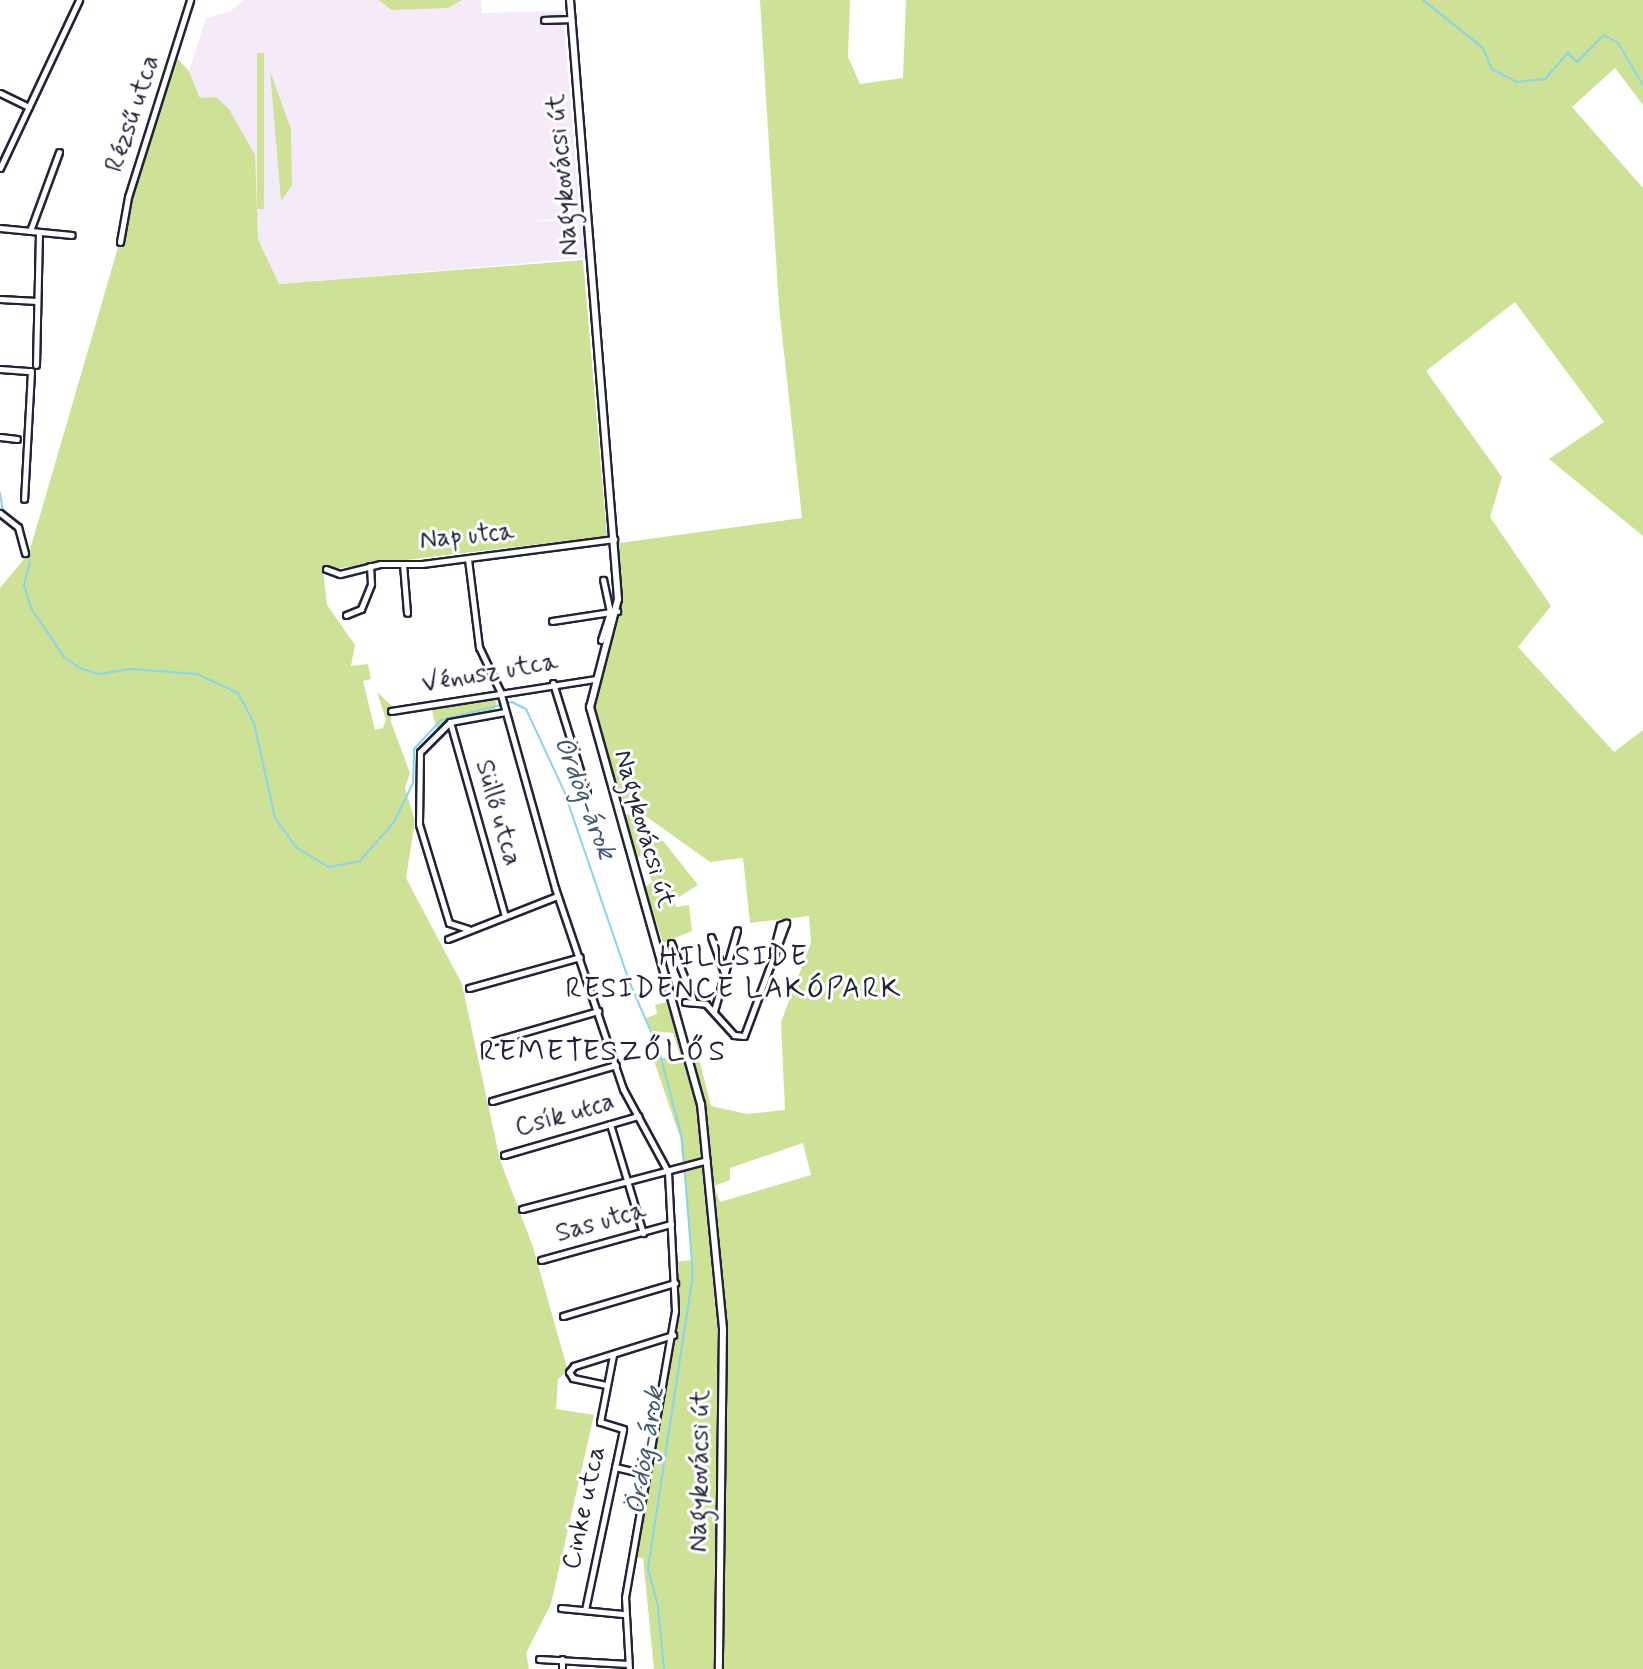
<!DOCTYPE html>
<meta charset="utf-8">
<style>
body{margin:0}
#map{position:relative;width:1643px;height:1669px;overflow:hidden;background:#fff;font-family:Mynerve,sans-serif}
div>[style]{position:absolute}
.built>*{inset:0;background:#f5ebf8}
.green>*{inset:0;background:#cde297;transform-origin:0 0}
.stream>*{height:2px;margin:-1px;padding:0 1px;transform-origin:1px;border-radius:1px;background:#89d5ea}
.roads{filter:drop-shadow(2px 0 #22223b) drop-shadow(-2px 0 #22223b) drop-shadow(0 2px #22223b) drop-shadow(0 -2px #22223b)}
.minor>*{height:5px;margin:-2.5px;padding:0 2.5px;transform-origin:2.5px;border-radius:2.5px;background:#fff}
.tertiary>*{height:6px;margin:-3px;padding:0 3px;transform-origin:3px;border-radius:3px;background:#fff}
span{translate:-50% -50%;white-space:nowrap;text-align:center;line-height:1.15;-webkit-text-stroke:6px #fff;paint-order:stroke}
.street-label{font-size:26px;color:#22223b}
.water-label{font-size:28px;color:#415870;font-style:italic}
.neighbourhood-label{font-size:28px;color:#22223b;letter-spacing:2px}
.quarter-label{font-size:30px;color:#22223b;letter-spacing:2px}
</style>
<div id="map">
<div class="built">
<i style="clip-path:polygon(245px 0,481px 0,482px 13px,563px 11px,580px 216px,530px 222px,583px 219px,586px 258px,279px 284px,258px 239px,253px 160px,233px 120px,200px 98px,189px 71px,206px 18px,229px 12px)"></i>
</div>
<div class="green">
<i style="clip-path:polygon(378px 0,462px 0,448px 8px,392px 10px)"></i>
<i style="clip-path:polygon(evenodd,760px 0,850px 0,848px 57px,860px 84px,903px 78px,906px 0,1643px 0,1643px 105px,1615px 68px,1572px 107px,1643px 188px,1643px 536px,1549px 459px,1604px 422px,1515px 302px,1426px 371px,1502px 477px,1490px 517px,1551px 606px,1518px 647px,1614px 752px,1643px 730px,1643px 1669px,654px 1669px,643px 1558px,633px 1557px,679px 1292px,674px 1262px,692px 1260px,680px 1137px,653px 1058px,681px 1058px,673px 1033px,652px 1031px,646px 1018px,657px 1014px,655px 1005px,669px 1001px,689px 1058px,699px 1059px,711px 1106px,747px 1114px,785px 1110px,781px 1022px,811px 943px,809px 916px,750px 923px,743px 858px,710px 862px,609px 790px,588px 698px,615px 610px,612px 544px,802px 518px,779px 307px,760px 0,803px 1143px,811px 1175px,720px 1202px,714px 1186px,730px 1180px,730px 1168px,803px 1143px)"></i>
<i style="left:257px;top:53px;width:7px;height:156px"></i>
<i style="clip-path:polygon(174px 55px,189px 71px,200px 98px,216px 97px,229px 109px,255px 155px,258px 239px,279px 284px,583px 260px,607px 536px,323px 570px,327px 605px,355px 645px,351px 666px,368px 664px,371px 679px,363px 681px,375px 730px,383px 728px,386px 720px,377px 692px,392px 706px,391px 722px,410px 773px,405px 788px,415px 821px,406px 878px,462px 984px,500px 1160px,533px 1247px,568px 1371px,558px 1379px,556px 1409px,594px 1415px,551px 1604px,526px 1653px,529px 1669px,0 1669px,0 588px,29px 553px)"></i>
<i style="clip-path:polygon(270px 71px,291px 129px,292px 185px,281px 201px)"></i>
<i style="clip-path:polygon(497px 697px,495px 710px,448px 719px,437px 730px,431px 707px)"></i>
<i style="clip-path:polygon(628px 814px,664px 842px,698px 885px,674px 900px,676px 907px,689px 905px,692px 931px,663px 943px,645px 887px,652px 882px,642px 855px,634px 859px,620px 819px)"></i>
</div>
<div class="stream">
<i style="left:1423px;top:0;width:77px;rotate:38.7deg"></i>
<i style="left:1483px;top:48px;width:23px;rotate:67deg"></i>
<i style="left:1492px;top:69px;width:27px;rotate:28deg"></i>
<i style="left:1516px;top:82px;width:29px;rotate:-6deg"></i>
<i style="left:1545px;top:79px;width:35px;rotate:-49deg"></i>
<i style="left:1568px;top:53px;width:13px;rotate:45deg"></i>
<i style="left:1577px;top:62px;width:38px;rotate:-45deg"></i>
<i style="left:1604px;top:35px;width:16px;rotate:30deg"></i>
<i style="left:1618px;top:43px;width:49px;rotate:59.2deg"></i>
<i style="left:0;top:493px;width:20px;rotate:81deg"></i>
<i style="left:11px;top:519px;width:11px;rotate:27deg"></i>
<i style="left:21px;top:524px;width:13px;rotate:81deg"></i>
<i style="left:26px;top:547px;width:10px;rotate:61deg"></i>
<i style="left:30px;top:562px;width:24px;rotate:105deg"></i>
<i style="left:24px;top:585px;width:24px;rotate:73deg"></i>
<i style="left:31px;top:608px;width:59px;rotate:56deg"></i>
<i style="left:64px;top:657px;width:22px;rotate:34deg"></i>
<i style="left:82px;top:669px;width:18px;rotate:16deg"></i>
<i style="left:99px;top:674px;width:32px;rotate:-9deg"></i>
<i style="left:131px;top:669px;width:66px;rotate:4.3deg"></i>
<i style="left:197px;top:674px;width:45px;rotate:24.9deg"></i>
<i style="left:238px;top:693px;width:34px;rotate:62deg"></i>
<i style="left:254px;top:723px;width:97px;rotate:77.5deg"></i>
<i style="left:275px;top:818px;width:37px;rotate:54deg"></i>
<i style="left:297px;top:848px;width:37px;rotate:31deg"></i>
<i style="left:329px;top:867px;width:32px;rotate:-11deg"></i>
<i style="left:360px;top:861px;width:52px;rotate:-48.9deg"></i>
<i style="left:394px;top:822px;width:43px;rotate:-64deg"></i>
<i style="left:413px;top:783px;width:34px;rotate:-88deg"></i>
<i style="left:414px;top:749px;width:40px;rotate:-47deg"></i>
<i style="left:441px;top:720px;width:73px;rotate:-14.2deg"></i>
<i style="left:512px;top:702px;width:16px;rotate:27deg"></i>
<i style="left:526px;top:709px;width:90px;rotate:65.1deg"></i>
<i style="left:564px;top:791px;width:201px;rotate:71.1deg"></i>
<i style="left:629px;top:981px;width:75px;rotate:66.5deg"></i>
<i style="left:659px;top:1050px;width:91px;rotate:75.4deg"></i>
<i style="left:682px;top:1138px;width:136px;rotate:85.4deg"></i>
<i style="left:693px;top:1274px;width:298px;rotate:98.7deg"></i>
<i style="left:648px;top:1569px;width:39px;rotate:75deg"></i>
<i style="left:658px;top:1607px;width:62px;rotate:84.5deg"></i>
</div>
<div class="roads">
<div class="minor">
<i style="left:544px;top:20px;width:27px;rotate:-2deg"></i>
<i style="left:0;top:93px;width:32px;rotate:26deg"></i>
<i style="left:0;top:168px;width:186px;rotate:-64.8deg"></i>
<i style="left:0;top:228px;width:72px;rotate:5.6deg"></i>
<i style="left:30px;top:231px;width:84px;rotate:-69.8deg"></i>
<i style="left:120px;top:242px;width:46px;rotate:-79.9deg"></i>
<i style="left:128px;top:197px;width:207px;rotate:-72.5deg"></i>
<i style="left:0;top:299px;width:37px;rotate:3deg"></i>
<i style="left:36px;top:365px;width:132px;rotate:-88.7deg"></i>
<i style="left:0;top:369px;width:31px;rotate:4deg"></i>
<i style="left:31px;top:371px;width:128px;rotate:93.1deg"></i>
<i style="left:0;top:437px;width:17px;rotate:7deg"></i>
<i style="left:0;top:513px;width:23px;rotate:38deg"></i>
<i style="left:18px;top:527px;width:27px;rotate:75deg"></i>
<i style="left:468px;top:559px;width:89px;rotate:82.9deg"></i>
<i style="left:479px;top:647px;width:49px;rotate:64.5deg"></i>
<i style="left:500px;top:691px;width:205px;rotate:74.4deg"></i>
<i style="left:555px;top:888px;width:212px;rotate:71.3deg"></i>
<i style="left:623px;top:1089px;width:94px;rotate:61.5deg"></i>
<i style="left:668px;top:1172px;width:139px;rotate:87.1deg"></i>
<i style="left:675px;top:1311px;width:290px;rotate:99.9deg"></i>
<i style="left:625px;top:1597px;width:72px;rotate:86.8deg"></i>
<i style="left:403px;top:564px;width:49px;rotate:85.3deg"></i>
<i style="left:326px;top:569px;width:15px;rotate:20deg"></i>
<i style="left:340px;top:574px;width:41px;rotate:-14deg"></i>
<i style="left:380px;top:564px;width:42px"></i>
<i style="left:422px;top:564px;width:194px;rotate:-7.4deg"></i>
<i style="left:346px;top:615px;width:16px;rotate:-22deg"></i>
<i style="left:361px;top:609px;width:27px;rotate:-68deg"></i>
<i style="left:371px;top:584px;width:18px;rotate:-93deg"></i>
<i style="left:552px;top:621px;width:66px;rotate:-8.7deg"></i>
<i style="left:601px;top:640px;width:29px;rotate:-72deg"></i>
<i style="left:610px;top:612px;width:33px;rotate:-102deg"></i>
<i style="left:553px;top:683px;width:115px;rotate:72.8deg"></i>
<i style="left:391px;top:711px;width:206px;rotate:-8.9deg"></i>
<i style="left:450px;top:722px;width:202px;rotate:74.2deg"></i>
<i style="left:468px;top:929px;width:20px;rotate:-162deg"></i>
<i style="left:449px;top:923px;width:103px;rotate:-106.9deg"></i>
<i style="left:419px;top:824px;width:72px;rotate:-89.2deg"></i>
<i style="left:420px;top:752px;width:42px;rotate:-45deg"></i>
<i style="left:450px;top:722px;width:56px;rotate:-10.3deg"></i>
<i style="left:711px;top:937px;width:37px;rotate:70deg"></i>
<i style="left:448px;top:939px;width:117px;rotate:-21.5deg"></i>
<i style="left:671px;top:943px;width:61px;rotate:68.9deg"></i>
<i style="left:469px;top:988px;width:115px;rotate:-15.6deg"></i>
<i style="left:685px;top:1002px;width:21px;rotate:5deg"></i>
<i style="left:706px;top:1004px;width:42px;rotate:47.9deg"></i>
<i style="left:734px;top:1035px;width:10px;rotate:6deg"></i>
<i style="left:744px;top:1036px;width:121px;rotate:-69.6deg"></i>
<i style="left:786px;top:923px;width:6px;rotate:162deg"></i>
<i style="left:780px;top:925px;width:27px;rotate:105deg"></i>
<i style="left:714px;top:1011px;width:84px;rotate:-74.1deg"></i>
<i style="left:487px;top:1043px;width:116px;rotate:-16.1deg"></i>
<i style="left:492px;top:1101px;width:129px;rotate:-16.2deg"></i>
<i style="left:610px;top:1124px;width:114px;rotate:73.2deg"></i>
<i style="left:504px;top:1155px;width:140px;rotate:-16.2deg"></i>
<i style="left:522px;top:1209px;width:191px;rotate:-14.8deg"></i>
<i style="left:541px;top:1260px;width:135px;rotate:-15.5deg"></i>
<i style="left:563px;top:1316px;width:117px;rotate:-16.4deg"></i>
<i style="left:606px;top:1385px;width:34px;rotate:-168deg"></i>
<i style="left:573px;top:1378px;width:7px;rotate:-124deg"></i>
<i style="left:569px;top:1372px;width:8px;rotate:-50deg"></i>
<i style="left:574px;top:1366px;width:104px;rotate:-17.4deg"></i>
<i style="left:615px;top:1467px;width:32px;rotate:13deg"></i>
<i style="left:561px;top:1608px;width:62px;rotate:5.5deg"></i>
<i style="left:585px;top:1610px;width:185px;rotate:-78.1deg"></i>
<i style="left:623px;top:1429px;width:24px;rotate:-163deg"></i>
<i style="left:600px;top:1422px;width:68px;rotate:-79deg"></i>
<i style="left:539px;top:1659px;width:89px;rotate:3.2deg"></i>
<i style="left:562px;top:1659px;width:10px;rotate:90deg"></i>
</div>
<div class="tertiary">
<i style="left:570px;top:0;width:601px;rotate:85.42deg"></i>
<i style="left:618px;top:599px;width:112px;rotate:104.5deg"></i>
<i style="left:590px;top:707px;width:412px;rotate:74.4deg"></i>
<i style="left:701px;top:1104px;width:226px;rotate:84.4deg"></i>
<i style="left:723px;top:1329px;width:340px;rotate:90.7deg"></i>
</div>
</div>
<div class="street-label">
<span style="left:134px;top:114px;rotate:-72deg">Rézsű utca</span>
<span style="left:564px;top:175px;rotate:-95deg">Nagykovácsi út</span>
<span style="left:467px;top:537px;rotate:-6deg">Nap utca</span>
<span style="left:490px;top:674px;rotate:-10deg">Vénusz utca</span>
<span style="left:497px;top:813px;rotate:74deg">Süllő utca</span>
<span style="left:643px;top:829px;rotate:74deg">Nagykovácsi út</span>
<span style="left:565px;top:1116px;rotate:-16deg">Csík utca</span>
<span style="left:601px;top:1223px;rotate:-16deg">Sas utca</span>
<span style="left:701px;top:1471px;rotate:-89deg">Nagykovácsi út</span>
<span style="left:585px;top:1508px;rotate:-78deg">Cinke utca</span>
</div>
<div class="water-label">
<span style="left:584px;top:798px;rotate:69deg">Ördög-árok</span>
<span style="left:646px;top:1451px;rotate:-81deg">Ördög-árok</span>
</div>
<div class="neighbourhood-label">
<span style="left:734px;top:974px">HILLSIDE<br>RESIDENCE LAKÓPARK</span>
</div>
<div class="quarter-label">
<span style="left:603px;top:1052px">REMETESZŐLŐS</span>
</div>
</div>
